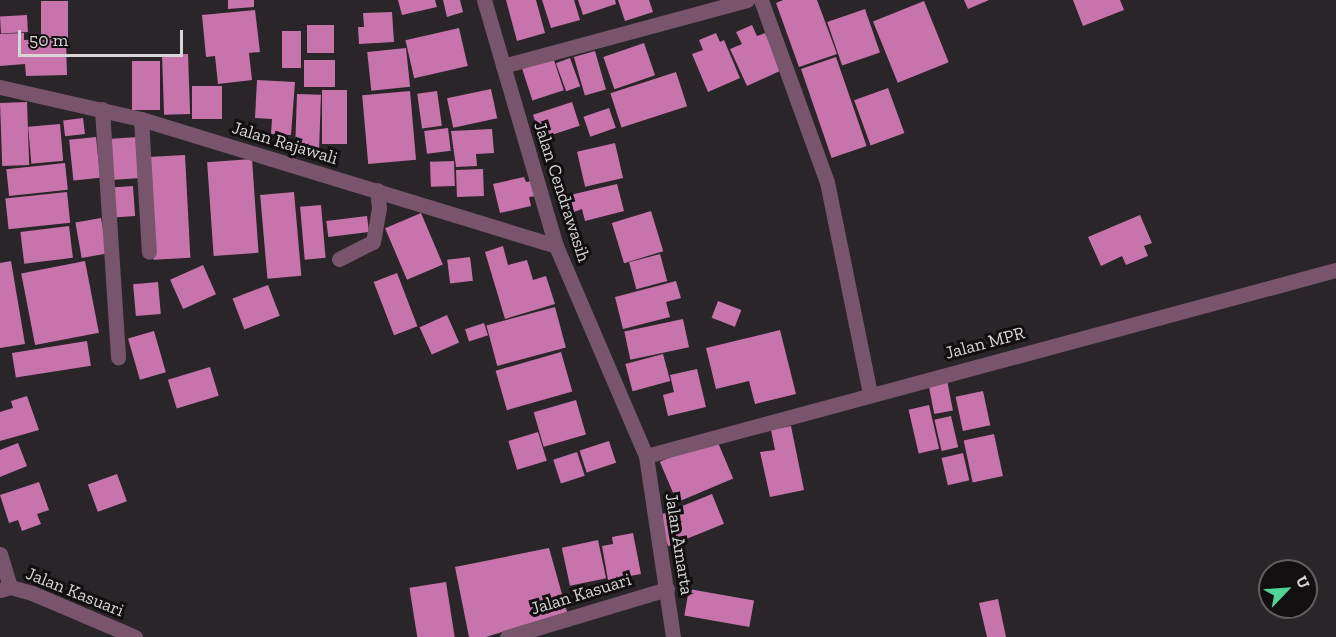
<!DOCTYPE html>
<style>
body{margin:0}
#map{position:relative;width:1336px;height:637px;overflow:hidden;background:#2a2528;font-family:"Zilla Slab",serif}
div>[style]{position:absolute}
.building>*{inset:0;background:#c774ad;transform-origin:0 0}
.street>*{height:15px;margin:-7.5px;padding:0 7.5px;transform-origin:7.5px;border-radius:7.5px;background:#78556c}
span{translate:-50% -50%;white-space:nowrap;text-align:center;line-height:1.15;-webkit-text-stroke:6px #110f10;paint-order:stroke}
.street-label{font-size:18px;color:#d8d5d7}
.north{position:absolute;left:1258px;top:559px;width:60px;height:60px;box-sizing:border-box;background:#110f10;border:2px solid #615e60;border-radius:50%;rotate:65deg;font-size:16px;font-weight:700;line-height:24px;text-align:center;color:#d8d5d7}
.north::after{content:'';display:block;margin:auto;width:21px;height:27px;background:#52d397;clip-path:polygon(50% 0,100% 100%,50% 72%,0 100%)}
.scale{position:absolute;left:18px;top:30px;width:165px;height:27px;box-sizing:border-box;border:3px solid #d8d5d7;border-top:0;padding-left:8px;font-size:18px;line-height:21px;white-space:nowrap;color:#d8d5d7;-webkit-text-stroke:4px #110f10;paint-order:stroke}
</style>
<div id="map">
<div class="building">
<i style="clip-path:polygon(228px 0,254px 0,254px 7px,228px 9px)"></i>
<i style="clip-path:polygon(398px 0,435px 0,437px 7px,402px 15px)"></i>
<i style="clip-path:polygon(443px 0,460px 0,463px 12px,447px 17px)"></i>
<i style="clip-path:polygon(506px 0,536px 0,545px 33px,517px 41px)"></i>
<i style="clip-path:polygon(542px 0,574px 0,580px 20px,551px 28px)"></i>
<i style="clip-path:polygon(578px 0,615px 0,616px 4px,583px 15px)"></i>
<i style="clip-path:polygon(618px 0,649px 0,653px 12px,625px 21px)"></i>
<i style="clip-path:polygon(783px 0,817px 0,837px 54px,799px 67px,776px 3px)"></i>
<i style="clip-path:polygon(964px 0,989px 0,968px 9px)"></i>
<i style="clip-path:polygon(1073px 0,1120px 0,1124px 10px,1083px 26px)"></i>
<i style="left:41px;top:1px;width:27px;height:37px"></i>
<i style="left:924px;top:1px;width:66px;height:55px;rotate:68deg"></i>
<i style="left:865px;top:9px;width:46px;height:40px;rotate:71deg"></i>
<i style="clip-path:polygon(255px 10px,260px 52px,249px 53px,252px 80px,218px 84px,215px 56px,206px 57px,202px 15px)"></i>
<i style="clip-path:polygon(392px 12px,394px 42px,359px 44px,358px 27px,364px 27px,363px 13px)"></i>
<i style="left:27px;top:15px;width:17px;height:27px;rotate:87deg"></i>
<i style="left:334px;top:25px;width:28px;height:27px;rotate:90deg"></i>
<i style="clip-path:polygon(752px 25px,757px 36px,765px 33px,782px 70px,747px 86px,730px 49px,742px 44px,736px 32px)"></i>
<i style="left:459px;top:28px;width:39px;height:55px;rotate:77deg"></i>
<i style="left:282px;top:31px;width:19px;height:37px"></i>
<i style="clip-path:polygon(24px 33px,24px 40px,66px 39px,67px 75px,26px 76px,25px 64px,0 66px,0 34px)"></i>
<i style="clip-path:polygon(716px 33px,720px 42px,724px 40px,740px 78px,708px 92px,692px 54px,703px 50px,699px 40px)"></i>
<i style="left:644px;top:43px;width:34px;height:43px;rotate:71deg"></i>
<i style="left:406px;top:48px;width:39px;height:39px;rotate:84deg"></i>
<i style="left:595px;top:51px;width:40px;height:22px;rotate:74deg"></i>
<i style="left:188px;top:54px;width:60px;height:26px;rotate:88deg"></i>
<i style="left:553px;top:57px;width:35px;height:33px;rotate:72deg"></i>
<i style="left:836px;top:57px;width:94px;height:37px;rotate:71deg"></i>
<i style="left:570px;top:58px;width:30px;height:15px;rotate:70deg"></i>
<i style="left:304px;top:60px;width:31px;height:27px"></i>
<i style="left:132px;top:61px;width:28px;height:49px"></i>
<i style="left:676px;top:72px;width:36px;height:69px;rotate:72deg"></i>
<i style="clip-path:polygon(257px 80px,295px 82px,291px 135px,271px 134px,272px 119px,255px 118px)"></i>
<i style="left:192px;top:86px;width:30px;height:33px"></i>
<i style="left:888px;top:88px;width:48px;height:36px;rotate:70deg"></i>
<i style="left:491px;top:89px;width:30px;height:45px;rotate:78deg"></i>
<i style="left:322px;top:90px;width:25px;height:54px"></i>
<i style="left:410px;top:91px;width:69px;height:48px;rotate:85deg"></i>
<i style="left:437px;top:91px;width:35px;height:20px;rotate:82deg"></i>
<i style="left:297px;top:94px;width:24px;height:57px;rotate:2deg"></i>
<i style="left:27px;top:102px;width:63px;height:27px;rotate:88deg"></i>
<i style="left:572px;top:102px;width:25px;height:41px;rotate:72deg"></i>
<i style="left:609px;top:108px;width:21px;height:27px;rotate:71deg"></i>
<i style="left:83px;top:118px;width:16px;height:20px;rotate:83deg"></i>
<i style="left:60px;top:124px;width:37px;height:32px;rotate:85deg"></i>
<i style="left:448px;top:128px;width:23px;height:24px;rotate:83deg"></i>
<i style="clip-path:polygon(492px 129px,494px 153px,476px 154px,477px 166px,456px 167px,451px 131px)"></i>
<i style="left:96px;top:137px;width:41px;height:27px;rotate:84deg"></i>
<i style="left:138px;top:137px;width:41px;height:30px;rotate:86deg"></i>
<i style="left:615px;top:143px;width:36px;height:39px;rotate:77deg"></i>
<i style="left:185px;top:155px;width:103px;height:37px;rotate:87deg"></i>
<i style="left:252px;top:159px;width:94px;height:45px;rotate:86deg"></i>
<i style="left:454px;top:161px;width:25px;height:24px;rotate:88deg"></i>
<i style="left:65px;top:163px;width:27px;height:59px;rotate:84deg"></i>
<i style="left:483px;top:169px;width:27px;height:27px;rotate:88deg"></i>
<i style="clip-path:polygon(524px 177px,526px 182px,532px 181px,536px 196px,529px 197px,531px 206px,500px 213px,493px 184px)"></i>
<i style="clip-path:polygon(617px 184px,624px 211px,585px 221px,582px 209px,574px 212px,570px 195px)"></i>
<i style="left:133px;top:186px;width:30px;height:22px;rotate:86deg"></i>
<i style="left:67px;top:192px;width:31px;height:62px;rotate:84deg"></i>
<i style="left:294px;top:192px;width:84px;height:34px;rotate:85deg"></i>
<i style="left:321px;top:205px;width:53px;height:21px;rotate:85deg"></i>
<i style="left:651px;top:211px;width:42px;height:41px;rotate:73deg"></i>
<i style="left:421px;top:213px;width:56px;height:39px;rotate:67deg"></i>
<i style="clip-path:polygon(1140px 215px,1152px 243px,1144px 246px,1148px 256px,1126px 265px,1122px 256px,1101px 266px,1088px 237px)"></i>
<i style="left:367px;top:216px;width:16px;height:41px;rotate:83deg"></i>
<i style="left:101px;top:218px;width:36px;height:26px;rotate:80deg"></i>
<i style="left:69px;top:226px;width:32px;height:49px;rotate:83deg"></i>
<i style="clip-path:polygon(503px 246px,508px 265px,527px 260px,533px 280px,546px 276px,555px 304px,505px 319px,485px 252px)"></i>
<i style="left:660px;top:254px;width:28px;height:32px;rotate:75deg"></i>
<i style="left:470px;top:257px;width:24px;height:23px;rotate:83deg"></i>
<i style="clip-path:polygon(11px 261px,25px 344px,0 348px,0 263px)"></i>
<i style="left:85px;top:261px;width:73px;height:65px;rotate:79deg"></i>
<i style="left:203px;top:265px;width:32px;height:36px;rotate:66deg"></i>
<i style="left:397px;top:273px;width:57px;height:25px;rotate:69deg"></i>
<i style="clip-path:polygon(676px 281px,681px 298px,666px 302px,670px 317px,623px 329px,615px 297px)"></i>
<i style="left:158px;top:282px;width:32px;height:25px;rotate:85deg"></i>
<i style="left:268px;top:285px;width:33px;height:38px;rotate:69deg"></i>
<i style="left:718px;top:301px;width:25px;height:18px;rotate:21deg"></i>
<i style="left:555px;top:307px;width:42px;height:71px;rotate:75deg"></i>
<i style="left:447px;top:315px;width:30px;height:30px;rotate:66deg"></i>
<i style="left:683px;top:319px;width:29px;height:60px;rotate:78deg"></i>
<i style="left:484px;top:323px;width:13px;height:20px;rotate:72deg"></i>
<i style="clip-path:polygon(780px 330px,796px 394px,755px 404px,749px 381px,716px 389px,706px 348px)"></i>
<i style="left:154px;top:331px;width:43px;height:27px;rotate:74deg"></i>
<i style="left:87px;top:341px;width:25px;height:76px;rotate:81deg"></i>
<i style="left:561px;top:352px;width:41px;height:68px;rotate:74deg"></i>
<i style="left:663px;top:354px;width:28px;height:39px;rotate:75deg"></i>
<i style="left:210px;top:367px;width:30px;height:44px;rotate:73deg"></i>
<i style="clip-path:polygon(697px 369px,706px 407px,668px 416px,663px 395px,674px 392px,670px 375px)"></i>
<i style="left:947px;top:380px;width:31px;height:19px;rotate:79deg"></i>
<i style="left:983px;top:391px;width:35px;height:28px;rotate:78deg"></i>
<i style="clip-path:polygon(27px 396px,39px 430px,0 441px,0 412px,13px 408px,11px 401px)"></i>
<i style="left:576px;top:400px;width:36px;height:44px;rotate:74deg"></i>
<i style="left:929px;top:405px;width:45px;height:21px;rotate:77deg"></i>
<i style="left:951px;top:416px;width:32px;height:17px;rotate:77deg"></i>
<i style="clip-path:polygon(791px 426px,804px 490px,770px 497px,760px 452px,775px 450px,771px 430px)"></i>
<i style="left:538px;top:432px;width:30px;height:31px;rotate:73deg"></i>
<i style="left:994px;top:434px;width:43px;height:31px;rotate:78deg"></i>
<i style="left:716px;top:438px;width:44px;height:61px;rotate:67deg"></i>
<i style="left:609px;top:441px;width:23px;height:31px;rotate:72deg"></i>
<i style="clip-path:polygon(18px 443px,27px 466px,0 477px,0 450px)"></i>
<i style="left:577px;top:452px;width:25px;height:25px;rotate:72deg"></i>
<i style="left:963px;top:453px;width:28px;height:22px;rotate:77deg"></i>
<i style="left:117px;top:474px;width:29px;height:31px;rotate:70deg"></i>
<i style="clip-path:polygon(39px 482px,49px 510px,37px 514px,41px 524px,22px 531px,18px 520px,9px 523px,0 495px)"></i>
<i style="left:712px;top:494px;width:32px;height:60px;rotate:68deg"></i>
<i style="clip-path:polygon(633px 533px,641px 574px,608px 580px,602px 546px,613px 544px,612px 537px)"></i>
<i style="left:598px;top:540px;width:39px;height:37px;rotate:78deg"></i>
<i style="clip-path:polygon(549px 548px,567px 612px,486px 637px,469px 637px,455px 567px)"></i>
<i style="left:446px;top:582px;width:56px;height:37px;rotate:81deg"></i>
<i style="left:689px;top:589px;width:66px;height:27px;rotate:10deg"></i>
<i style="clip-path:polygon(998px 599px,1006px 637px,987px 637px,979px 603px)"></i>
</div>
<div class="street">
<i style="left:484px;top:0;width:256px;rotate:73.7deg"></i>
<i style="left:556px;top:246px;width:228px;rotate:66.8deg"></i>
<i style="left:646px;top:456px;width:183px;rotate:81.5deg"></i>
<i style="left:761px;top:0;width:194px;rotate:70.1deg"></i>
<i style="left:827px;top:182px;width:216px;rotate:78.5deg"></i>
<i style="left:503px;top:66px;width:253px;rotate:-15.1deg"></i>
<i style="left:0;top:87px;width:145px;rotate:12.8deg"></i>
<i style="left:141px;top:119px;width:434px;rotate:17deg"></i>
<i style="left:102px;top:109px;width:249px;rotate:86.3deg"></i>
<i style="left:141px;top:119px;width:133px;rotate:86.6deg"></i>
<i style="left:339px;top:259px;width:38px;rotate:-27deg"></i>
<i style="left:373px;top:242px;width:35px;rotate:-80deg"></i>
<i style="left:379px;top:208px;width:18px;rotate:-96deg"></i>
<i style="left:646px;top:456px;width:715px;rotate:-15.09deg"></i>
<i style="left:0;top:554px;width:34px;rotate:73deg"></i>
<i style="left:0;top:590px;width:10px;rotate:-17deg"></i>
<i style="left:10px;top:587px;width:23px;rotate:15deg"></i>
<i style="left:32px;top:593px;width:112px;rotate:23.1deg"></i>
<i style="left:507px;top:637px;width:167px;rotate:-16.7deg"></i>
</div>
<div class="street-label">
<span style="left:285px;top:143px;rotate:17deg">Jalan Rajawali</span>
<span style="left:562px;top:192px;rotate:72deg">Jalan Cendrawasih</span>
<span style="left:985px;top:343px;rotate:-15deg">Jalan MPR</span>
<span style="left:679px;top:544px;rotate:81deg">Jalan Amarta</span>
<span style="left:75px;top:592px;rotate:22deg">Jalan Kasuari</span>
<span style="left:581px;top:594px;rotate:-17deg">Jalan Kasuari</span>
</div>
<div class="north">U</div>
<div class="scale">50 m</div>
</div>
